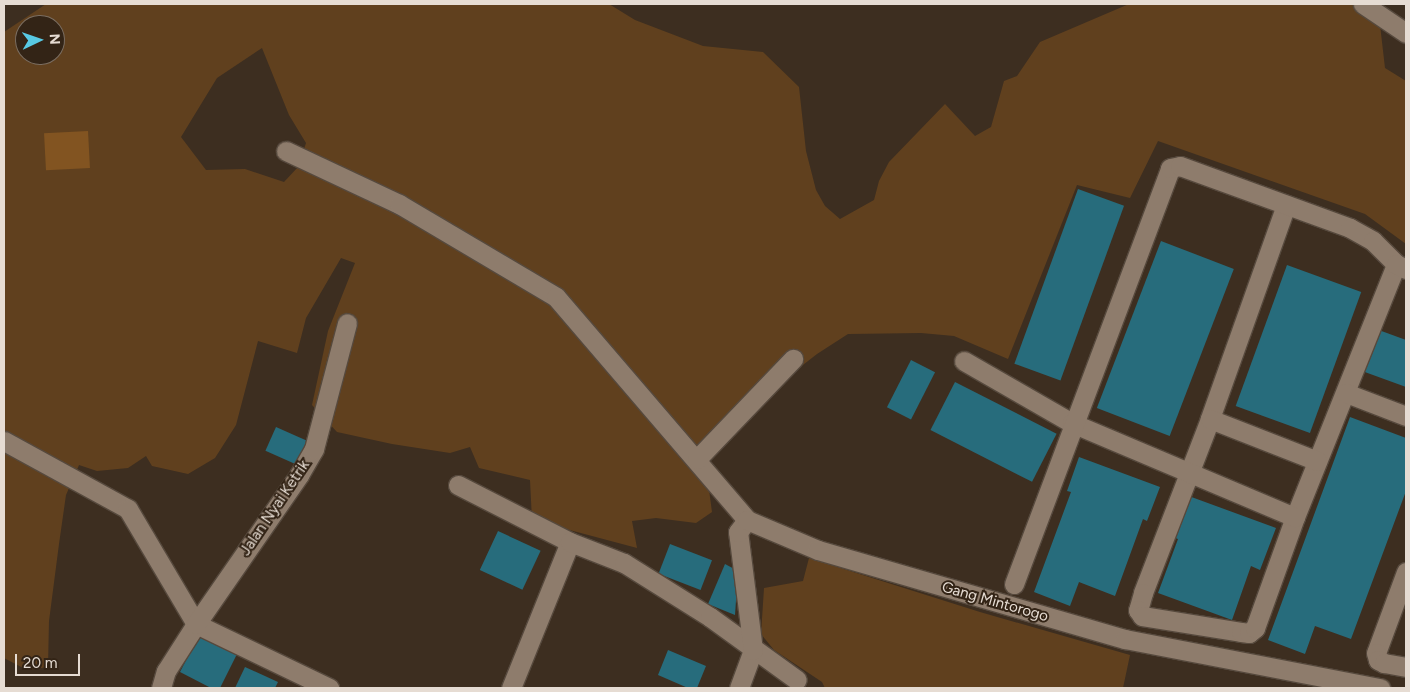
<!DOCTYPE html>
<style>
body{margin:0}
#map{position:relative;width:1410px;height:692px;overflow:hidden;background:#3d2e20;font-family:Figtree,sans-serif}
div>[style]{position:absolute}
.green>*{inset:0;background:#60401e}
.water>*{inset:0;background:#825421;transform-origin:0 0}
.building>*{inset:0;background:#276c7c;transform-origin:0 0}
.roads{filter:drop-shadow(1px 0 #56493d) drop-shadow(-1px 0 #56493d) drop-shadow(0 1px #56493d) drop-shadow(0 -1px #56493d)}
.street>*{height:19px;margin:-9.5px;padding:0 9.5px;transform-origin:9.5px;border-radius:9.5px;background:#8e7c6c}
span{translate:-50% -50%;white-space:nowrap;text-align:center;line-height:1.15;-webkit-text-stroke:4px #332416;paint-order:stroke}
.street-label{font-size:15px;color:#e6dcd3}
.frame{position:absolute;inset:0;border:5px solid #e6dcd3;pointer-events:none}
.north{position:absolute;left:15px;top:15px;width:50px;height:50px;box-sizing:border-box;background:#332416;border:1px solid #7b6e62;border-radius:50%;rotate:87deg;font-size:14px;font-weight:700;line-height:20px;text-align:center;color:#e6dcd3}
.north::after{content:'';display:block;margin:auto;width:18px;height:22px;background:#58c9e3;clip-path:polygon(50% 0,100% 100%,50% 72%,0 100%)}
.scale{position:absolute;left:15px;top:654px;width:65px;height:22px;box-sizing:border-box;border:2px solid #e6dcd3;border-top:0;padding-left:6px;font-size:15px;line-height:18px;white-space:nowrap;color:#e6dcd3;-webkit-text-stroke:4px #332416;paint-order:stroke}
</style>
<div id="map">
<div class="green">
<i style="clip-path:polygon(evenodd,46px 4px,609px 4px,635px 20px,703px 46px,763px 52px,799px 87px,806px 151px,816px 190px,825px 206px,840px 219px,874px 200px,879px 181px,889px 162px,945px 104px,975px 136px,991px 127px,1004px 81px,1017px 76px,1040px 42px,1129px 4px,1358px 4px,1379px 16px,1385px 68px,1406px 81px,1406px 244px,1365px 214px,1158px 141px,1130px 198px,1077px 185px,1008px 359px,954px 336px,921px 333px,848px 334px,817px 354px,720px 430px,706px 467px,712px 512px,696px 523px,656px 518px,632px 521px,637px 548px,532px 520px,530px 480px,479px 468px,470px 447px,450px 453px,392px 444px,337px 432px,312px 405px,328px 331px,355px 263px,341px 258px,306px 318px,297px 353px,258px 341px,236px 425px,215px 458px,188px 474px,152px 466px,146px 456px,128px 468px,97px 471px,79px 465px,66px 495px,59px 544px,49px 621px,48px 667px,27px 670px,4px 658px,4px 32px,46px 4px,25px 25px,55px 25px,55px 55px,25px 55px,25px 25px,46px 4px,262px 48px,289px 115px,306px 143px,298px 167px,284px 182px,245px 169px,206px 170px,181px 137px,217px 78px,262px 48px)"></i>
<i style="clip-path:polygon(809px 558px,980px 612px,1130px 655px,1123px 688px,825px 688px,822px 682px,774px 650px,761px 634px,764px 588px,803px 581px)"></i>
</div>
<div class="water">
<i style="left:88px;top:131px;width:37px;height:44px;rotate:87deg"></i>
</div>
<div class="building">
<i style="left:1078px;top:189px;width:49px;height:186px;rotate:20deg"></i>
<i style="left:1161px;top:241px;width:78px;height:179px;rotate:21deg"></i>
<i style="left:1287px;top:265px;width:79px;height:150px;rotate:20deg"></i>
<i style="clip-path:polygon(1376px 329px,1406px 340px,1406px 387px,1362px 371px)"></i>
<i style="left:911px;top:360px;width:27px;height:53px;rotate:27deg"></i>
<i style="left:955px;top:382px;width:114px;height:54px;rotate:27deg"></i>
<i style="clip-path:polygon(1350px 417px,1406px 438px,1406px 491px,1351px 639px,1315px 626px,1305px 654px,1268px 640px)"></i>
<i style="left:276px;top:427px;width:37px;height:26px;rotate:24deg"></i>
<i style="clip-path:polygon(1079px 457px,1160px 487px,1147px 521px,1143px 519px,1115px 596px,1079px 582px,1070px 606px,1034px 592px,1071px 492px,1067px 491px)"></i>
<i style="clip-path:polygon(1186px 495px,1276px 528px,1260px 570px,1251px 566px,1232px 620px,1158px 593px,1178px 539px,1170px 536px)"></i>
<i style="left:498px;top:531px;width:47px;height:43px;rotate:25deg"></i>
<i style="left:670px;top:544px;width:45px;height:32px;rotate:21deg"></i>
<i style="clip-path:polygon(725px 564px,738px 571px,735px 615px,708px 604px)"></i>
<i style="clip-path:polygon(200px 633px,238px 652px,220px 688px,211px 688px,180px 672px)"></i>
<i style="clip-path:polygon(668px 650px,706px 666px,697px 688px,688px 688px,658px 675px)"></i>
<i style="clip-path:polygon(245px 667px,278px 682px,275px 688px,235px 688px)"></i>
</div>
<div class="roads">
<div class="street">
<i style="left:1363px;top:4px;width:52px;rotate:34deg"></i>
<i style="left:286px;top:151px;width:125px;rotate:25.1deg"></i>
<i style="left:399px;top:204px;width:182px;rotate:30.6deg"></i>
<i style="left:556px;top:297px;width:294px;rotate:49.4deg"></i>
<i style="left:1286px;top:205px;width:227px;rotate:109.6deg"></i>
<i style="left:1210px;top:419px;width:186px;rotate:111.1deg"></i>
<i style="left:1143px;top:593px;width:18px;rotate:106deg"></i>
<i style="left:1138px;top:610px;width:7px;rotate:56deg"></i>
<i style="left:1142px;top:616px;width:100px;rotate:9.2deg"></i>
<i style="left:1241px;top:632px;width:8px;rotate:7deg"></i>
<i style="left:1249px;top:633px;width:8px;rotate:-40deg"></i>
<i style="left:1255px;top:628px;width:118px;rotate:-70.2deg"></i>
<i style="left:1295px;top:517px;width:272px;rotate:-68.2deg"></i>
<i style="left:964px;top:361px;width:125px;rotate:29.9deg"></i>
<i style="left:1072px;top:423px;width:242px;rotate:22.9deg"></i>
<i style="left:1346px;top:393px;width:64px;rotate:21deg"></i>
<i style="left:1210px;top:419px;width:115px;rotate:21.4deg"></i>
<i style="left:4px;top:441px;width:141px;rotate:28.7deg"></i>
<i style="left:128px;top:509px;width:134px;rotate:59.4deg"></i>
<i style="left:196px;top:624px;width:148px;rotate:25.7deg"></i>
<i style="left:697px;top:459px;width:139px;rotate:-46.2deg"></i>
<i style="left:458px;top:485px;width:126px;rotate:27deg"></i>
<i style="left:1406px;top:572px;width:86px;rotate:110.3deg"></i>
<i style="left:1376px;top:653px;width:7px;rotate:74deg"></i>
<i style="left:1378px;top:660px;width:7px;rotate:27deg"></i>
<i style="left:1384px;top:663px;width:22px;rotate:10deg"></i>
<i style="left:1014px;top:584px;width:444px;rotate:-69.4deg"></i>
<i style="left:1170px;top:168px;width:10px;rotate:-11deg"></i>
<i style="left:1180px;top:166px;width:181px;rotate:20deg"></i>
<i style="left:1350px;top:228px;width:26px;rotate:29deg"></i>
<i style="left:1373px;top:241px;width:33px;rotate:45deg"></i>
<i style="left:1396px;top:264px;width:11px;rotate:27deg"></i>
<i style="left:161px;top:688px;width:18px;rotate:-74deg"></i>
<i style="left:166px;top:671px;width:56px;rotate:-57.4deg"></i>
<i style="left:196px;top:624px;width:181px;rotate:-55.3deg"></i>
<i style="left:299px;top:475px;width:30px;rotate:-60deg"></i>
<i style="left:314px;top:449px;width:130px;rotate:-75.3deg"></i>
<i style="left:511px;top:688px;width:157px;rotate:-68deg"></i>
<i style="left:570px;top:542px;width:58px;rotate:21.3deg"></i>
<i style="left:624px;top:563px;width:102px;rotate:32.1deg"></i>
<i style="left:710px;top:617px;width:107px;rotate:35.9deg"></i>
<i style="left:739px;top:688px;width:40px;rotate:-69.8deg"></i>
<i style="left:753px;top:650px;width:119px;rotate:-97.2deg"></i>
<i style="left:738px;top:532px;width:15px;rotate:-53deg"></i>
<i style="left:747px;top:520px;width:77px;rotate:22.9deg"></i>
<i style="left:818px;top:550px;width:320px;rotate:16.2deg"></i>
<i style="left:1125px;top:639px;width:260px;rotate:10.9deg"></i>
</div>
</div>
<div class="street-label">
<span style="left:275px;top:508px;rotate:-56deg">Jalan Nyai Ketrik</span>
<span style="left:995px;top:602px;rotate:16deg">Gang Mintorogo</span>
</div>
<div class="frame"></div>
<div class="north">N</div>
<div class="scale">20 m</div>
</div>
